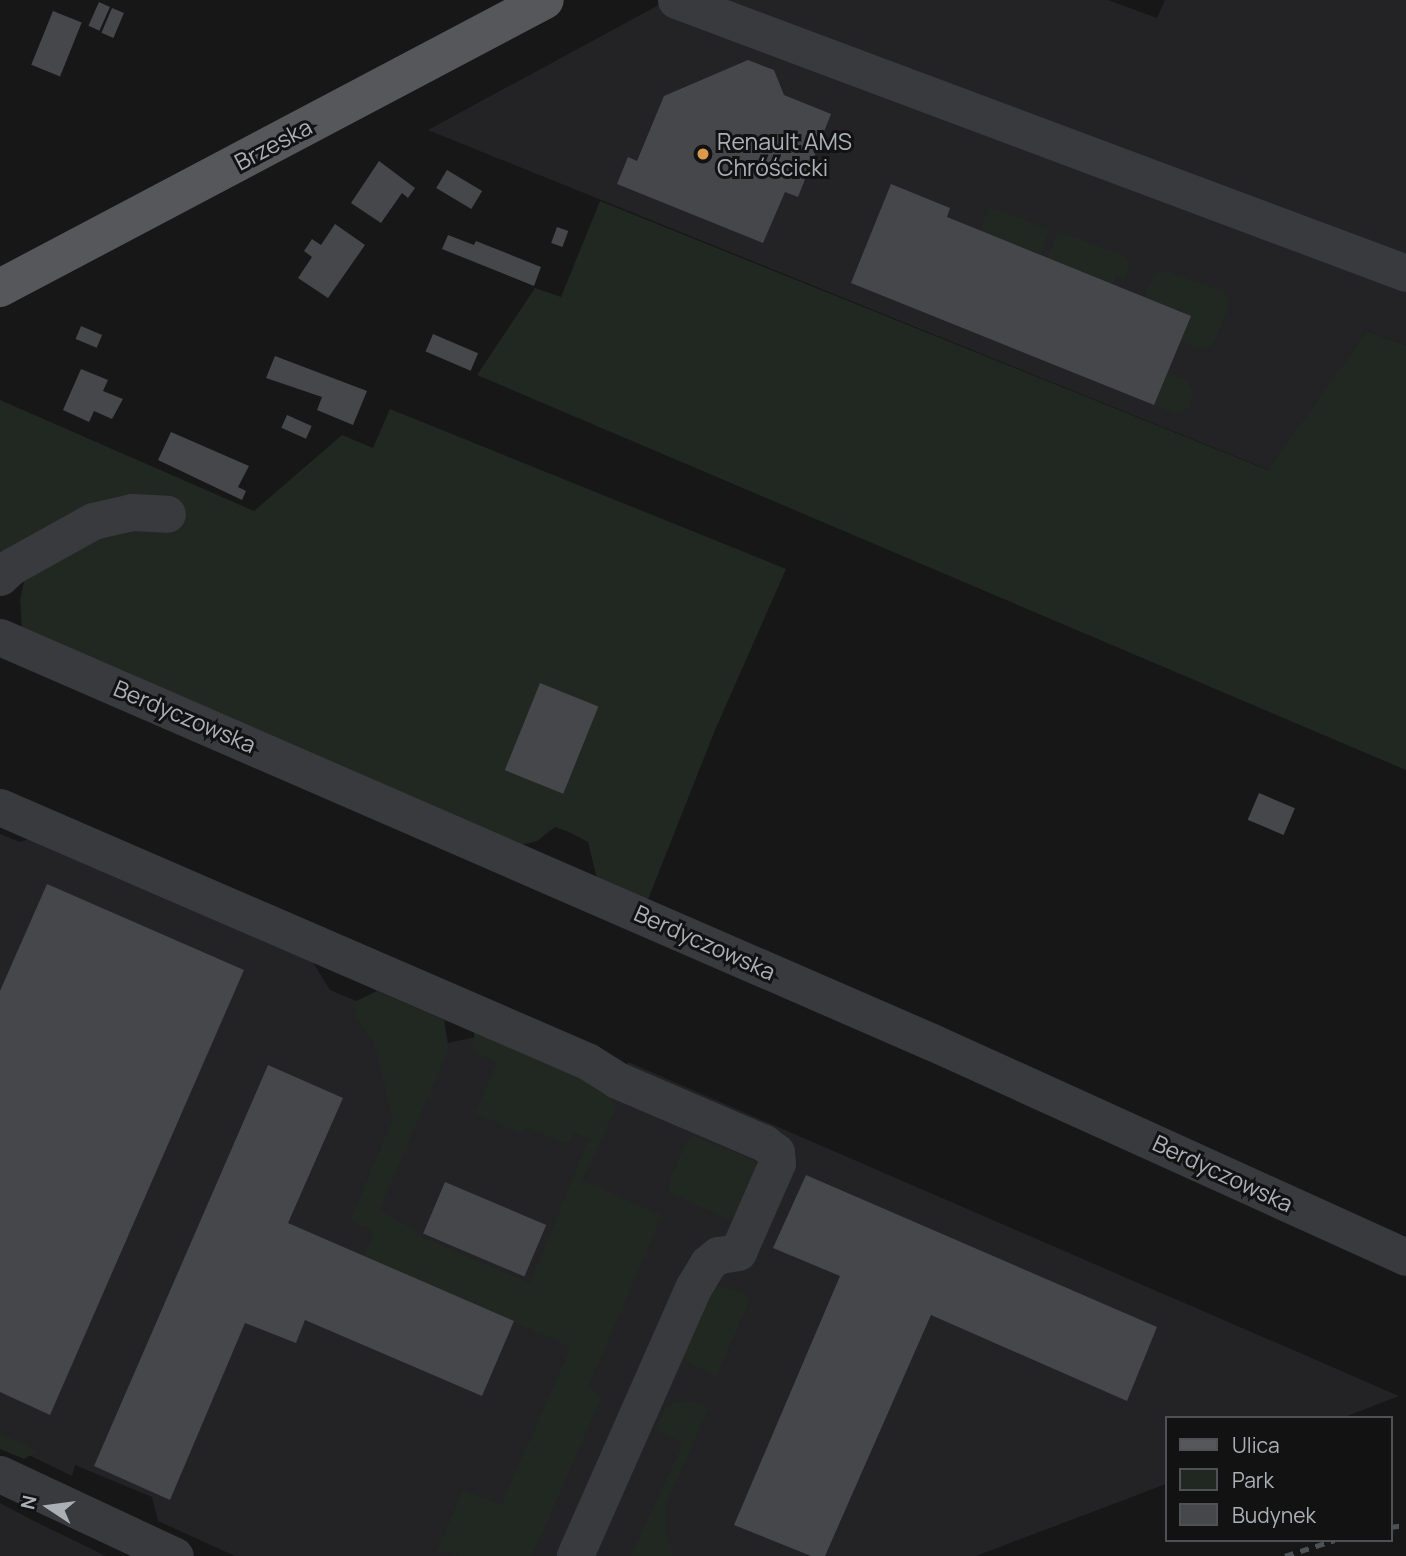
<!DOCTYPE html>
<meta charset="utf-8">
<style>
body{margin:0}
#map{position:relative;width:1406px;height:1556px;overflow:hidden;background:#171718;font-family:Manrope,sans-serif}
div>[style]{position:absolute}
.built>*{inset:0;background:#232325}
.green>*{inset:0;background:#212821;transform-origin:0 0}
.building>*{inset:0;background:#46474b;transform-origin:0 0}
.minor>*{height:37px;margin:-18.5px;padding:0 18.5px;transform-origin:18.5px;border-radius:18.5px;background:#383a3d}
.major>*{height:38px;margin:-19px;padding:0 19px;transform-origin:19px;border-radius:19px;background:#55575b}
.rail>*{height:5px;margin-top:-2.5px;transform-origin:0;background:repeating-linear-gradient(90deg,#4d5054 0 9px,transparent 0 16px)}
.dots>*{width:19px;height:19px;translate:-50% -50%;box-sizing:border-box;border:4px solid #121213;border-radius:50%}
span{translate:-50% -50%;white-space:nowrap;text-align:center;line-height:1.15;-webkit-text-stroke:6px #121213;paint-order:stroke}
.poi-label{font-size:23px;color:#abb0b7}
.left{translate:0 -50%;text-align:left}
.street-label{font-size:23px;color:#abb0b7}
.legend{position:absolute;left:1165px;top:1416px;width:228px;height:126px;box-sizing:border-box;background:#121213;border:2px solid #4f5155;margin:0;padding:9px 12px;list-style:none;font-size:21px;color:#abb0b7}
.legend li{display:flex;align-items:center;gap:14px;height:35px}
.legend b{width:35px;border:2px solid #4f5155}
.north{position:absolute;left:14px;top:1472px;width:70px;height:70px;-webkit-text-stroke:5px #121213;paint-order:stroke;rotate:283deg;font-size:19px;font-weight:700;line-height:28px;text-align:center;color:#abb0b7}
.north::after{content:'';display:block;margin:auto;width:24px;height:32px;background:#abb0b7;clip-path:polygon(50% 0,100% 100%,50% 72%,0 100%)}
</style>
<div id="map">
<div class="built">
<i style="clip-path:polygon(668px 0,1108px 0,1157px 18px,1165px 0,1406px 0,1406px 345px,1367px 331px,1269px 470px,428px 130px)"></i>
<i style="clip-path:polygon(0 834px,20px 842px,35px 837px,311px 959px,330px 990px,344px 996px,357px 1001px,377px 991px,437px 1017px,444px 1020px,448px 1043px,475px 1037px,607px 1094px,628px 1062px,1399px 1396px,1342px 1418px,1166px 1418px,1166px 1484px,976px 1556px,235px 1556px,158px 1521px,152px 1497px,75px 1465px,72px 1476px,0 1441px)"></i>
<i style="clip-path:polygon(0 1503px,36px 1522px,106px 1556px,0 1556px)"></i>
</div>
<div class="green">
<i style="clip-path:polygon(600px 201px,1268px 470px,1367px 331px,1406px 345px,1406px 770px,477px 375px,535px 288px,561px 297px)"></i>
<i style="left:989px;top:207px;width:65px;height:26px;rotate:20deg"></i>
<i style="clip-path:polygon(1058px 231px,1124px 256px,1130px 267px,1125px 278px,1116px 275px,1113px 285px,1047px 258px)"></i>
<i style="clip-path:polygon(1165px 270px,1225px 292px,1230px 305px,1213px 345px,1201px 350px,1180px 341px,1144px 297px,1153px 276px)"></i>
<i style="clip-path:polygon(1167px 373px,1188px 381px,1193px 392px,1188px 409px,1175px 414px,1154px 405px)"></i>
<i style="clip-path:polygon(0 400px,254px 511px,342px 435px,373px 448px,390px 409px,786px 569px,715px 730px,647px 902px,597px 879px,588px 842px,569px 832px,555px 827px,537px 841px,517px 846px,22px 630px,20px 600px,24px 582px,0 551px)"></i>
<i style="clip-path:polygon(377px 991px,444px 1020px,448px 1051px,379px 1210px,417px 1231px,416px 1235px,530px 1283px,589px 1139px,574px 1132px,568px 1144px,525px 1127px,522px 1134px,475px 1113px,497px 1063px,474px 1052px,474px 1030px,601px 1085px,609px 1092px,616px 1109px,582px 1180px,674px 1221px,661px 1218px,588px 1388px,602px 1396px,532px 1556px,458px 1556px,447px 1551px,436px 1553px,463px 1490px,501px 1505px,571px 1347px,364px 1256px,374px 1231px,350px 1221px,393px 1119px,374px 1042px,356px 1017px,354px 1006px,357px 1001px)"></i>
<i style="clip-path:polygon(694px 1136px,753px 1160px,758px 1166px,736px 1217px,726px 1218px,670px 1193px,668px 1184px,685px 1144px)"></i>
<i style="clip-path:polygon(718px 1286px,745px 1293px,749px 1302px,717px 1376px,686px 1362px,683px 1355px,709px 1289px)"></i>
<i style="clip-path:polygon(687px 1400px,709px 1408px,666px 1504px,666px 1533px,673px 1556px,631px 1556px,683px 1443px,654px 1429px,665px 1409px,673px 1403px)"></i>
<i style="clip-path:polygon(0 1433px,36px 1450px,35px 1453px,24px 1459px,0 1449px)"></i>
</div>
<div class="building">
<i style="left:99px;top:2px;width:12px;height:26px;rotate:24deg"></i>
<i style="left:112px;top:8px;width:13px;height:27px;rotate:23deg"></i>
<i style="left:53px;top:11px;width:31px;height:58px;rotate:22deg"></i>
<i style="clip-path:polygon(748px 60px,774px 70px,784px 95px,831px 114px,798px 197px,785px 192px,763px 243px,617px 184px,628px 157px,637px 161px,664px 96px)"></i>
<i style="clip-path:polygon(379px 161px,415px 188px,408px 198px,402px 193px,381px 223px,351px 203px)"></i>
<i style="left:447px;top:170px;width:41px;height:21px;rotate:31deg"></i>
<i style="clip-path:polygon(891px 184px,950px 208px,947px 217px,1191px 316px,1154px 405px,851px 283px)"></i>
<i style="clip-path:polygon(335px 224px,365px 245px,328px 298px,298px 278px,312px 257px,304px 251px,312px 239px,321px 245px)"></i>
<i style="left:557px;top:227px;width:12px;height:17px;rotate:20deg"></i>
<i style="clip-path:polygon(448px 235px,474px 245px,476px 241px,541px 267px,534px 286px,442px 249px)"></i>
<i style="left:81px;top:326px;width:23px;height:14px;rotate:23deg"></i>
<i style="left:433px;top:334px;width:49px;height:19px;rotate:23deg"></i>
<i style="clip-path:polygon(275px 356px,367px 391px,353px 425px,317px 410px,322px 397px,266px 378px)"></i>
<i style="clip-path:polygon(81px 369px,108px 380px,103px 391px,123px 399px,112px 419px,94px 411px,89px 422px,63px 410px)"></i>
<i style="left:287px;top:415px;width:27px;height:14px;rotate:24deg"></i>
<i style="clip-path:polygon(171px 432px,249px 466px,238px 487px,246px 491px,242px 500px,158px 460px)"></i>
<i style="left:540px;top:683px;width:63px;height:94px;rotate:22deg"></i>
<i style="left:1259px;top:793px;width:39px;height:29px;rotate:23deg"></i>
<i style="clip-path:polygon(47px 884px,244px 970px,50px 1415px,0 1392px,0 991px)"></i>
<i style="clip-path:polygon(268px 1065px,343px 1098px,288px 1223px,514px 1321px,482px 1396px,305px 1320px,296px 1343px,245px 1323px,170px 1500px,94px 1466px)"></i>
<i style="clip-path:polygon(806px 1175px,1157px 1327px,1127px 1401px,931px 1315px,825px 1556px,811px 1556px,734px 1525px,840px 1276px,773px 1248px)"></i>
<i style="left:445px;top:1182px;width:110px;height:56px;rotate:23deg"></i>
</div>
<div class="minor">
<i style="left:676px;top:0;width:779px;rotate:20.5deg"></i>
<i style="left:0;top:577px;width:16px;rotate:-43deg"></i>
<i style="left:12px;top:566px;width:93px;rotate:-29.1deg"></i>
<i style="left:93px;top:521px;width:40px;rotate:-13deg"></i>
<i style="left:132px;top:512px;width:35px;rotate:3deg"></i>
<i style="left:0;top:637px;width:1016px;rotate:23.49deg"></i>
<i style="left:932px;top:1042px;width:520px;rotate:24.4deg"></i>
<i style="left:0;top:807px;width:640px;rotate:23.4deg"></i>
<i style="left:587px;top:1061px;width:36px;rotate:32deg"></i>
<i style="left:617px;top:1080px;width:160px;rotate:23.2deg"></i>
<i style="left:764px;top:1143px;width:15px;rotate:37deg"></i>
<i style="left:776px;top:1152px;width:11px;rotate:85deg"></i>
<i style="left:777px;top:1163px;width:97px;rotate:113.7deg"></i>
<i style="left:738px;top:1252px;width:20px;rotate:171deg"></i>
<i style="left:718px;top:1255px;width:13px;rotate:141deg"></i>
<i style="left:708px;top:1263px;width:29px;rotate:121deg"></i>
<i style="left:693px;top:1288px;width:293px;rotate:113.8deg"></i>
<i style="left:0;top:1474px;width:193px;rotate:25.1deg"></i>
</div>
<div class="major">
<i style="left:0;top:288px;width:616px;rotate:-27.85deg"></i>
</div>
<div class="rail">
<i style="left:1390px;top:1527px;width:16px;rotate:-7deg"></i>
<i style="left:1285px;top:1556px;width:52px;rotate:-17.7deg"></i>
</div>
<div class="dots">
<i style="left:703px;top:154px;background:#db994c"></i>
</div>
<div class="poi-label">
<span class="left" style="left:717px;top:154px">Renault AMS<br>Chróścicki</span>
</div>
<div class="street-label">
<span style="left:273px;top:144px;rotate:-28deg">Brzeska</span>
<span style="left:185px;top:716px;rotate:23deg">Berdyczowska</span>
<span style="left:705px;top:942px;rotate:24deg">Berdyczowska</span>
<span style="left:1223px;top:1173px;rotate:25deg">Berdyczowska</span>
</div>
<ul class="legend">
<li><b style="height:9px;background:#55575b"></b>Ulica</li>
<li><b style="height:19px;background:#212821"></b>Park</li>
<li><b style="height:19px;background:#46474b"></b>Budynek</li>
</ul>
<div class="north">N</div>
</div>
